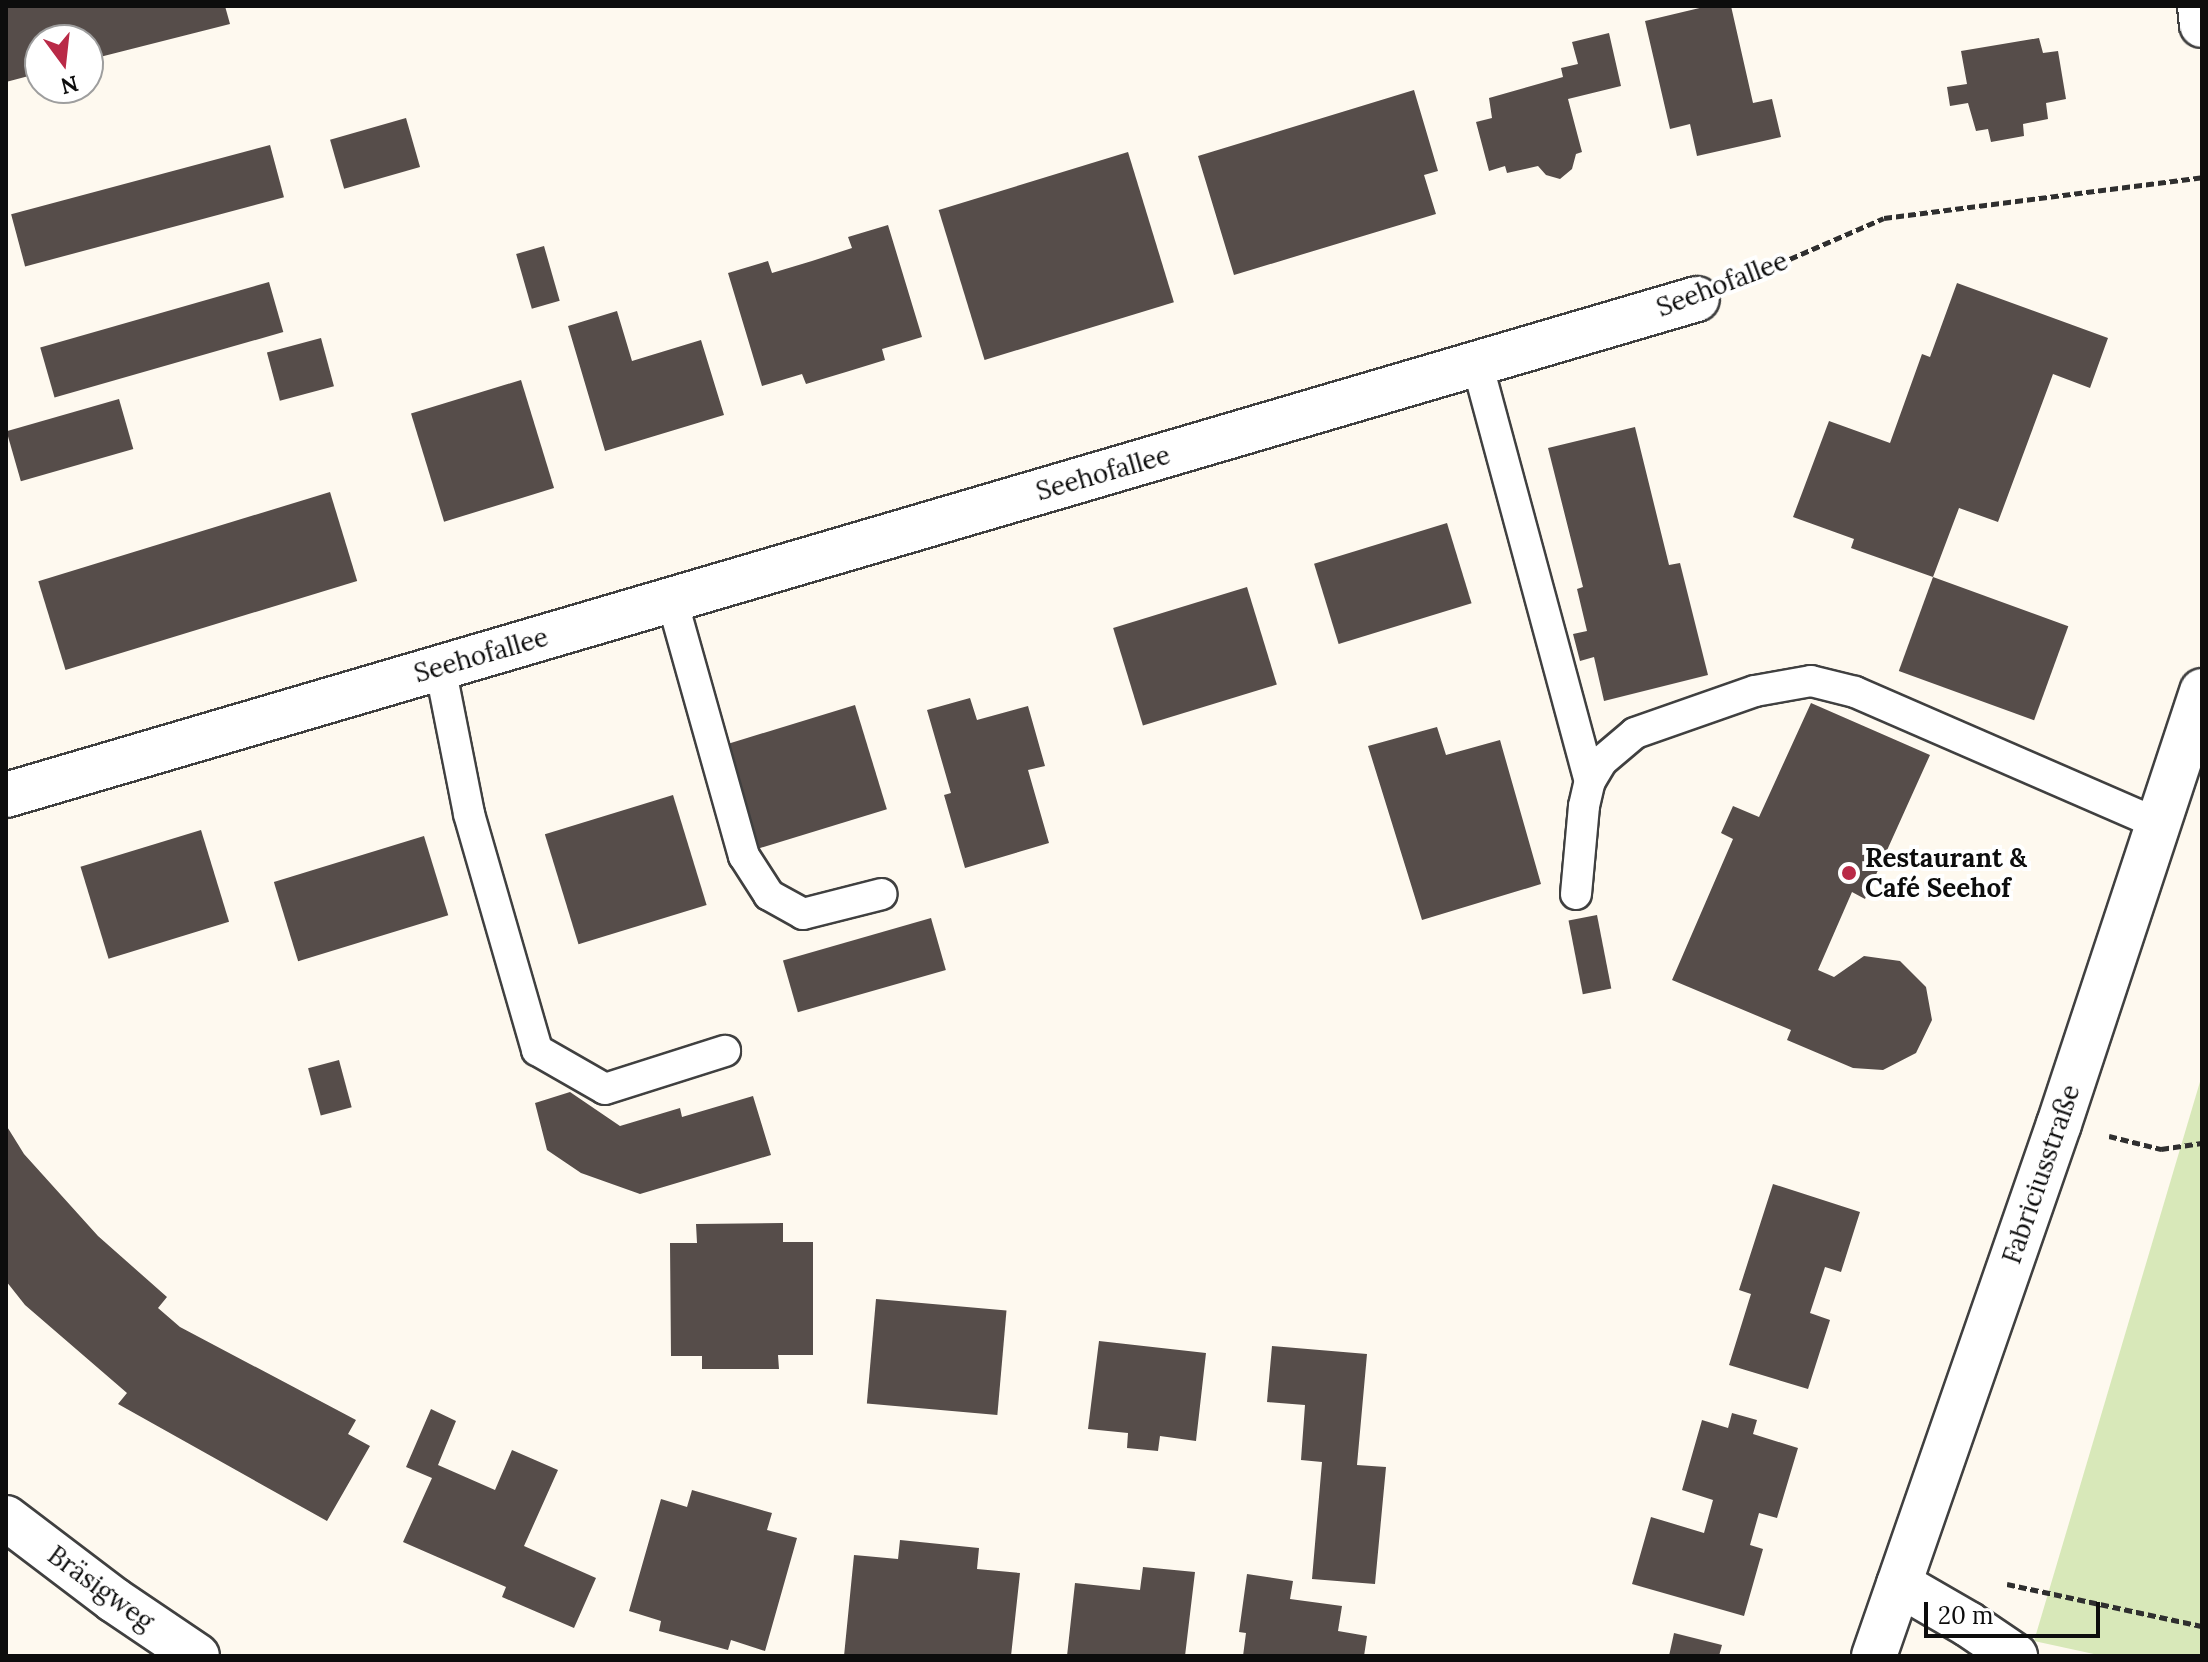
<!DOCTYPE html>
<meta charset="utf-8">
<style>
body{margin:0}
#map{position:relative;width:2208px;height:1662px;overflow:hidden;background:#fef9ef;font-family:Lora,serif}
div>[style]{position:absolute}
.green>*{inset:0;background:#d8e8b9}
.building>*{inset:0;background:#564d4a;transform-origin:0 0}
.path>*{height:5px;margin-top:-2.5px;transform-origin:0;background:repeating-linear-gradient(90deg,#2f2f2f 0 8px,transparent 0 12px)}
.roads{filter:drop-shadow(2px 0 #404040) drop-shadow(-2px 0 #404040) drop-shadow(0 2px #404040) drop-shadow(0 -2px #404040)}
.service>*{height:30px;margin:-15px;padding:0 15px;transform-origin:15px;border-radius:15px;background:#fff}
.minor>*{height:44px;margin:-22px;padding:0 22px;transform-origin:22px;border-radius:22px;background:#fff}
.dots>*{width:22px;height:22px;translate:-50% -50%;box-sizing:border-box;border:4px solid #fff;border-radius:50%}
span{translate:-50% -50%;white-space:nowrap;text-align:center;line-height:1.15;-webkit-text-stroke:8px #fff;paint-order:stroke}
.street-label{font-size:26px;color:#0d0d0d}
.poi-label{font-size:26px;color:#0d0d0d;font-weight:700}
.left{translate:0 -50%;text-align:left}
.frame{position:absolute;inset:0;border:8px solid #0d0d0d;pointer-events:none}
.north{position:absolute;left:24px;top:24px;width:80px;height:80px;box-sizing:border-box;background:#fff;border:2px solid #9e9e9e;border-radius:50%;rotate:165deg;font-size:22px;font-weight:700;line-height:32px;text-align:center;color:#0d0d0d}
.north::after{content:'';display:block;margin:auto;width:28px;height:36px;background:#b92a47;clip-path:polygon(50% 0,100% 100%,50% 72%,0 100%)}
.scale{position:absolute;left:1924px;top:1602px;width:176px;height:36px;box-sizing:border-box;border:4px solid #0d0d0d;border-top:0;padding-left:10px;font-size:24px;line-height:28px;white-space:nowrap;color:#0d0d0d;-webkit-text-stroke:6px #fff;paint-order:stroke}
</style>
<div id="map">
<div class="green">
<i style="clip-path:polygon(2202px 1075px,2202px 1656px,2103px 1656px,2034px 1641px)"></i>
</div>
<div class="building">
<i style="clip-path:polygon(225px 6px,230px 24px,88px 60px,88px 40px,40px 40px,40px 73px,6px 82px,6px 7px)"></i>
<i style="clip-path:polygon(1708px 6px,1731px 6px,1753px 103px,1772px 99px,1781px 137px,1697px 156px,1690px 124px,1670px 129px,1645px 21px)"></i>
<i style="clip-path:polygon(1609px 33px,1621px 86px,1568px 99px,1582px 152px,1576px 154px,1572px 169px,1560px 179px,1546px 175px,1538px 166px,1507px 173px,1505px 166px,1489px 171px,1476px 122px,1492px 118px,1489px 98px,1563px 77px,1561px 68px,1578px 64px,1572px 42px)"></i>
<i style="clip-path:polygon(2039px 38px,2043px 53px,2058px 51px,2066px 99px,2046px 103px,2048px 119px,2023px 124px,2024px 136px,1991px 142px,1988px 129px,1976px 131px,1968px 103px,1950px 106px,1947px 87px,1967px 84px,1961px 51px)"></i>
<i style="clip-path:polygon(1414px 90px,1438px 171px,1424px 175px,1436px 214px,1234px 275px,1198px 156px)"></i>
<i style="left:406px;top:118px;width:51px;height:79px;rotate:74deg"></i>
<i style="left:270px;top:145px;width:54px;height:268px;rotate:75deg"></i>
<i style="left:1128px;top:152px;width:157px;height:198px;rotate:73deg"></i>
<i style="clip-path:polygon(888px 225px,922px 337px,882px 349px,885px 360px,846px 372px,806px 384px,802px 374px,762px 386px,728px 273px,768px 261px,772px 273px,812px 261px,852px 248px,848px 237px)"></i>
<i style="left:544px;top:246px;width:57px;height:29px;rotate:74deg"></i>
<i style="left:269px;top:282px;width:52px;height:238px;rotate:74deg"></i>
<i style="clip-path:polygon(1957px 283px,2108px 338px,2090px 388px,2053px 374px,1998px 522px,1959px 508px,1933px 577px,1851px 548px,1854px 539px,1793px 517px,1829px 421px,1890px 443px,1922px 354px,1930px 357px)"></i>
<i style="clip-path:polygon(617px 311px,632px 361px,701px 340px,724px 415px,605px 451px,568px 326px)"></i>
<i style="left:321px;top:338px;width:50px;height:56px;rotate:75deg"></i>
<i style="left:521px;top:380px;width:113px;height:115px;rotate:73deg"></i>
<i style="left:119px;top:399px;width:52px;height:117px;rotate:74deg"></i>
<i style="clip-path:polygon(1635px 427px,1669px 565px,1680px 563px,1708px 675px,1604px 701px,1594px 657px,1580px 661px,1573px 634px,1587px 631px,1577px 589px,1583px 587px,1548px 448px)"></i>
<i style="left:330px;top:492px;width:93px;height:305px;rotate:73deg"></i>
<i style="left:1447px;top:523px;width:84px;height:139px;rotate:73deg"></i>
<i style="left:1933px;top:577px;width:144px;height:100px;rotate:20deg"></i>
<i style="left:1247px;top:587px;width:102px;height:140px;rotate:73deg"></i>
<i style="clip-path:polygon(970px 698px,977px 720px,1028px 706px,1045px 766px,1028px 770px,1049px 843px,965px 868px,944px 795px,951px 793px,927px 710px)"></i>
<i style="clip-path:polygon(1811px 703px,1930px 755px,1865px 899px,1852px 892px,1818px 970px,1834px 977px,1864px 956px,1900px 961px,1926px 987px,1932px 1020px,1916px 1053px,1883px 1070px,1853px 1068px,1787px 1040px,1791px 1030px,1672px 980px,1733px 839px,1721px 833px,1733px 806px,1759px 817px)"></i>
<i style="left:855px;top:705px;width:109px;height:135px;rotate:73deg"></i>
<i style="clip-path:polygon(1437px 727px,1446px 755px,1500px 740px,1541px 884px,1422px 920px,1368px 746px)"></i>
<i style="left:673px;top:795px;width:115px;height:134px;rotate:73deg"></i>
<i style="left:201px;top:830px;width:96px;height:126px;rotate:73deg"></i>
<i style="left:424px;top:836px;width:83px;height:157px;rotate:73deg"></i>
<i style="left:1597px;top:915px;width:75px;height:29px;rotate:79deg"></i>
<i style="left:931px;top:918px;width:54px;height:154px;rotate:74deg"></i>
<i style="left:339px;top:1060px;width:49px;height:32px;rotate:75deg"></i>
<i style="clip-path:polygon(570px 1092px,620px 1126px,680px 1108px,682px 1117px,753px 1096px,771px 1155px,640px 1194px,581px 1173px,547px 1150px,535px 1103px)"></i>
<i style="clip-path:polygon(6px 1125px,24px 1154px,98px 1236px,167px 1297px,158px 1308px,180px 1327px,356px 1420px,348px 1434px,370px 1446px,327px 1521px,118px 1404px,127px 1393px,25px 1305px,6px 1281px)"></i>
<i style="clip-path:polygon(1773px 1184px,1860px 1212px,1841px 1272px,1825px 1267px,1810px 1313px,1830px 1320px,1808px 1389px,1729px 1365px,1751px 1294px,1739px 1290px)"></i>
<i style="clip-path:polygon(783px 1223px,783px 1242px,813px 1242px,813px 1355px,778px 1355px,779px 1369px,702px 1369px,702px 1356px,671px 1356px,670px 1243px,697px 1243px,696px 1224px)"></i>
<i style="left:876px;top:1299px;width:131px;height:105px;rotate:5deg"></i>
<i style="clip-path:polygon(1099px 1341px,1206px 1353px,1196px 1441px,1160px 1436px,1158px 1451px,1127px 1448px,1128px 1433px,1088px 1429px)"></i>
<i style="clip-path:polygon(1272px 1346px,1367px 1354px,1357px 1465px,1386px 1467px,1375px 1584px,1312px 1579px,1322px 1462px,1301px 1460px,1305px 1405px,1267px 1402px)"></i>
<i style="clip-path:polygon(431px 1409px,456px 1421px,438px 1465px,495px 1490px,512px 1450px,558px 1470px,524px 1546px,596px 1578px,574px 1628px,502px 1597px,506px 1587px,403px 1542px,432px 1478px,406px 1467px)"></i>
<i style="clip-path:polygon(1732px 1413px,1757px 1420px,1753px 1434px,1798px 1448px,1777px 1518px,1759px 1513px,1750px 1545px,1763px 1549px,1744px 1616px,1632px 1584px,1651px 1517px,1704px 1533px,1713px 1500px,1682px 1490px,1702px 1420px,1728px 1428px)"></i>
<i style="clip-path:polygon(692px 1490px,772px 1513px,767px 1530px,797px 1538px,765px 1651px,731px 1640px,728px 1650px,659px 1631px,661px 1621px,629px 1611px,661px 1499px,687px 1507px)"></i>
<i style="clip-path:polygon(900px 1540px,979px 1548px,977px 1569px,1020px 1573px,1011px 1656px,844px 1656px,854px 1555px,898px 1559px)"></i>
<i style="clip-path:polygon(1143px 1567px,1195px 1572px,1185px 1656px,1067px 1656px,1075px 1583px,1140px 1590px)"></i>
<i style="clip-path:polygon(1247px 1574px,1293px 1581px,1290px 1599px,1342px 1606px,1338px 1631px,1367px 1636px,1364px 1656px,1243px 1656px,1246px 1633px,1239px 1632px)"></i>
<i style="clip-path:polygon(1674px 1633px,1722px 1645px,1719px 1656px,1669px 1656px)"></i>
</div>
<div class="path">
<i style="left:1746px;top:278px;width:150px;rotate:-23.5deg"></i>
<i style="left:1884px;top:218px;width:321px;rotate:-7.3deg"></i>
<i style="left:2109px;top:1136px;width:54px;rotate:14deg"></i>
<i style="left:2161px;top:1149px;width:41px;rotate:-8.3deg"></i>
<i style="left:2007px;top:1584px;width:199px;rotate:12.2deg"></i>
</div>
<div class="roads">
<div class="service">
<i style="left:1477px;top:363px;width:433px;rotate:74.9deg"></i>
<i style="left:672px;top:600px;width:266px;rotate:74.3deg"></i>
<i style="left:744px;top:856px;width:46px;rotate:57.3deg"></i>
<i style="left:769px;top:895px;width:39px;rotate:29deg"></i>
<i style="left:803px;top:914px;width:81px;rotate:-14.2deg"></i>
<i style="left:440px;top:667px;width:150px;rotate:78.8deg"></i>
<i style="left:469px;top:814px;width:246px;rotate:73.9deg"></i>
<i style="left:537px;top:1050px;width:78px;rotate:29.8deg"></i>
<i style="left:605px;top:1089px;width:126px;rotate:-17.6deg"></i>
<i style="left:1576px;top:894px;width:88px;rotate:-84.8deg"></i>
<i style="left:1584px;top:806px;width:26px;rotate:-77deg"></i>
<i style="left:1590px;top:781px;width:23px;rotate:-59deg"></i>
<i style="left:1602px;top:761px;width:43px;rotate:-40.3deg"></i>
<i style="left:1635px;top:733px;width:127px;rotate:-19.3deg"></i>
<i style="left:1755px;top:691px;width:57px;rotate:-10.1deg"></i>
<i style="left:1811px;top:681px;width:45px;rotate:14deg"></i>
<i style="left:1855px;top:692px;width:331px;rotate:23.5deg"></i>
</div>
<div class="minor">
<i style="left:2200px;top:6px;width:19px;rotate:84deg"></i>
<i style="left:6px;top:795px;width:1762px;rotate:-16.35deg"></i>
<i style="left:6px;top:1518px;width:136px;rotate:37.2deg"></i>
<i style="left:114px;top:1600px;width:100px;rotate:34deg"></i>
<i style="left:1899px;top:1584px;width:80px;rotate:30.1deg"></i>
<i style="left:1968px;top:1624px;width:57px;rotate:34.2deg"></i>
<i style="left:1874px;top:1656px;width:563px;rotate:-70.83deg"></i>
<i style="left:2059px;top:1124px;width:456px;rotate:-71.7deg"></i>
</div>
</div>
<div class="dots">
<i style="left:1849px;top:873px;background:#b92a47"></i>
</div>
<div class="street-label">
<span style="left:1722px;top:284px;rotate:-21deg">Seehofallee</span>
<span style="left:1103px;top:473px;rotate:-16deg">Seehofallee</span>
<span style="left:481px;top:655px;rotate:-16deg">Seehofallee</span>
<span style="left:2041px;top:1174px;rotate:-71deg">Fabriciusstraße</span>
<span style="left:101px;top:1588px;rotate:36deg">Bräsigweg</span>
</div>
<div class="poi-label">
<span class="left" style="left:1865px;top:873px">Restaurant &amp;<br>Café Seehof</span>
</div>
<div class="frame"></div>
<div class="north">N</div>
<div class="scale">20 m</div>
</div>
